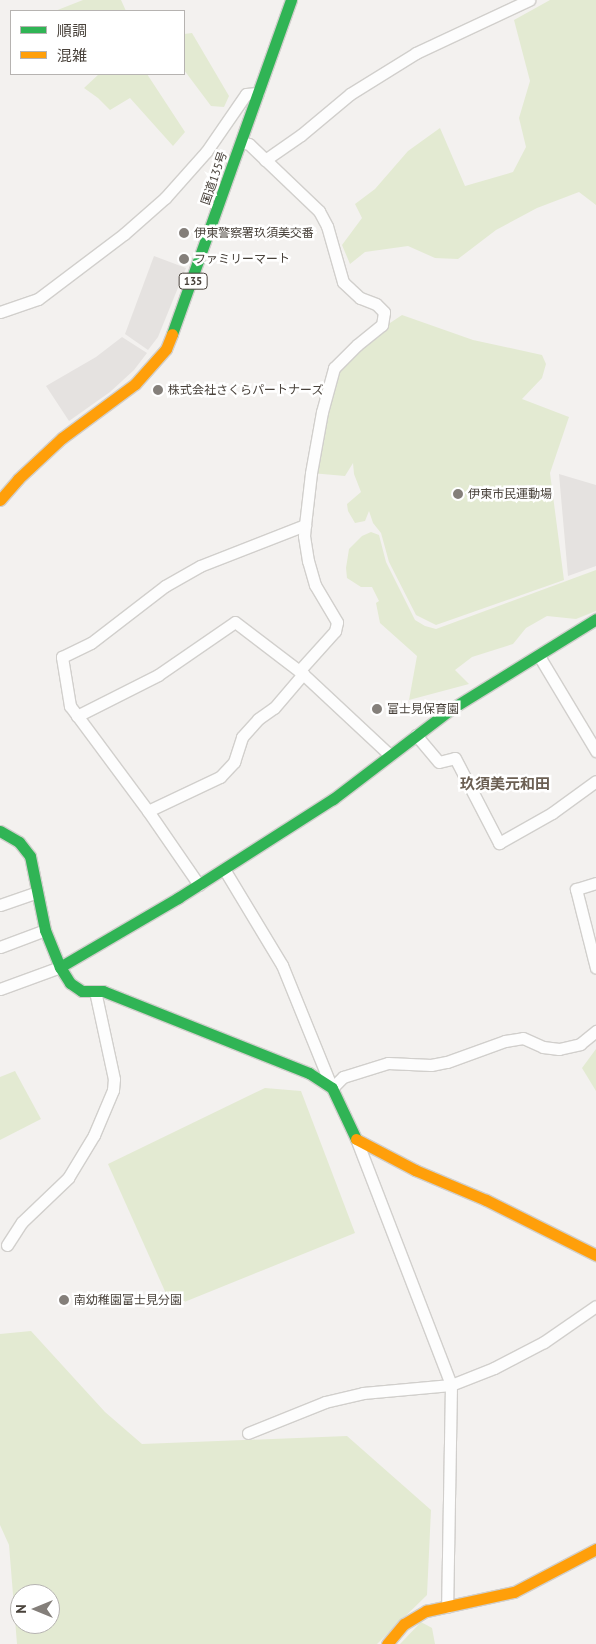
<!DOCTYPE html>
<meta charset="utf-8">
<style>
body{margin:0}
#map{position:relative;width:596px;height:1644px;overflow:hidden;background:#f3f1ef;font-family:"PT Sans","Noto Sans JP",sans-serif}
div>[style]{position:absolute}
.green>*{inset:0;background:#e3ead2}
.parking>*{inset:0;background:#e5e2e0}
.roads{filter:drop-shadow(1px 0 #d1cfcc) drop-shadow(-1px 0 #d1cfcc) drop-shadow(0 1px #d1cfcc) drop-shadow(0 -1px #d1cfcc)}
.street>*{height:11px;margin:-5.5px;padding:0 5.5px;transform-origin:5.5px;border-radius:5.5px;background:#fdfdfd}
.fast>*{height:11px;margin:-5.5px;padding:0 5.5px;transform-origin:5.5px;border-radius:5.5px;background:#30b455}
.slow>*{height:11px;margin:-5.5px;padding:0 5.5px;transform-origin:5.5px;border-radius:5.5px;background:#ff9f0a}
.dots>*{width:14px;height:14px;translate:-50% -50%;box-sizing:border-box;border:2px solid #fff;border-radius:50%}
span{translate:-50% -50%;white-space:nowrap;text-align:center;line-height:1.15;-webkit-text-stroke:5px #fff;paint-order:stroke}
.shield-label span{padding:1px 4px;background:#fff;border:1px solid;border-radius:4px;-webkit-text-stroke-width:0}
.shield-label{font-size:11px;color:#49423b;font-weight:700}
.street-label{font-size:12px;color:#49423b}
.poi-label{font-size:12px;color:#49423b}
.left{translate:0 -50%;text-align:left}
.quarter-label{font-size:15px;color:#6b5f53;font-weight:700}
.legend{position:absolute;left:10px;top:10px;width:175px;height:65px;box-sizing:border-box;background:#fff;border:1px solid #b6b3b1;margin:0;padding:6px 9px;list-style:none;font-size:15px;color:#49423b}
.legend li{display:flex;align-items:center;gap:10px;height:25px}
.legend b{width:25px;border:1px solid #b6b3b1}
.north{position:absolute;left:10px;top:1584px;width:50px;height:50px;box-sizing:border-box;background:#fff;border:1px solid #b6b3b1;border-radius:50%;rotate:270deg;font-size:14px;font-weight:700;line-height:20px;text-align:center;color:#49423b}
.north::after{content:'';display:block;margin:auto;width:18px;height:22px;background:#847f7a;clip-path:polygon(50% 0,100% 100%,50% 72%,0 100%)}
</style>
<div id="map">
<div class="green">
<i style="clip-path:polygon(83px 0,121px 0,126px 11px,55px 11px)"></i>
<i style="clip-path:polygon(550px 0,596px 0,596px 205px,579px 192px,537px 208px,496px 230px,458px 259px,435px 258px,408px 246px,365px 252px,350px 264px,342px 245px,362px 218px,355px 204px,375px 189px,408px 151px,440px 128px,465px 186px,513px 172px,526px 147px,519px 118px,530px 81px,514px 20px)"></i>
<i style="clip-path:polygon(192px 33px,229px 96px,224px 107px,211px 106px,184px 70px,184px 34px)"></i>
<i style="clip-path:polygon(99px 74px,147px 74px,185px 132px,173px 146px,130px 98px,110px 110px,98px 98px,84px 88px)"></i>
<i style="clip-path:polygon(402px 315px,473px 340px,542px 355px,546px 364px,542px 378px,522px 399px,569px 417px,550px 473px,564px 580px,436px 625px,416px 615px,389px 562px,381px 533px,373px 523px,369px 511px,365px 521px,355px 523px,348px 511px,347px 504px,361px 492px,354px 474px,353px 463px,345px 476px,311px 473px,326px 393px,357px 345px)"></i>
<i style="clip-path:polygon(371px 532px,379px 535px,386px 562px,415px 620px,425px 626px,436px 629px,596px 570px,596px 611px,576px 619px,547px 616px,526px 628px,513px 644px,472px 657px,455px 670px,469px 684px,409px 700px,417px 656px,380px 623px,376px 603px,379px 601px,372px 587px,361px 587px,347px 578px,346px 568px,349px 549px,362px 536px)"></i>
<i style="clip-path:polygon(596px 1049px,596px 1091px,582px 1068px)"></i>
<i style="clip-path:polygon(15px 1071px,41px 1119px,0 1140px,0 1077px)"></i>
<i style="clip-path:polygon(265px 1088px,301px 1091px,355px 1233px,172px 1307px,108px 1164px)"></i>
<i style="clip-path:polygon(evenodd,31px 1331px,105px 1412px,142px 1444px,347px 1436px,431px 1510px,427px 1595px,377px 1644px,17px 1644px,9px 1545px,0 1525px,0 1334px,31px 1331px,20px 1594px,50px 1594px,50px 1624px,20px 1624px,20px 1594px)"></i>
<i style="clip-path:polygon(421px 1622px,432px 1628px,435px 1644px,400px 1644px)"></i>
</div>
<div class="parking">
<i style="clip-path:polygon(154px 256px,186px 268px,158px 337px,148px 350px,125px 334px)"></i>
<i style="clip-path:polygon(122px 337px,147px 353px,134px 370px,110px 392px,69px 421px,46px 386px,96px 357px)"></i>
<i style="clip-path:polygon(559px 474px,596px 485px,596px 566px,568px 576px)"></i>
</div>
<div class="roads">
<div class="street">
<i style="left:265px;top:160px;width:44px;rotate:-34.8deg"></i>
<i style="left:301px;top:135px;width:64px;rotate:-39.9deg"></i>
<i style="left:350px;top:94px;width:78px;rotate:-31.8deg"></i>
<i style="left:416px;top:53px;width:125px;rotate:-25.1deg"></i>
<i style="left:0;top:312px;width:40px;rotate:-18.9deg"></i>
<i style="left:38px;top:299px;width:108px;rotate:-37.1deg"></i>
<i style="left:124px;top:234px;width:55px;rotate:-41.3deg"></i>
<i style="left:165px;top:198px;width:62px;rotate:-48.3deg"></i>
<i style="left:206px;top:152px;width:70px;rotate:-55.4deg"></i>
<i style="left:246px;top:94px;width:12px;rotate:-5deg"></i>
<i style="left:539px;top:656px;width:111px;rotate:59deg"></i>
<i style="left:299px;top:671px;width:54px;rotate:-48deg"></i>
<i style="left:335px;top:631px;width:9px;rotate:-77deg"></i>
<i style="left:337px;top:622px;width:43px;rotate:-120.7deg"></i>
<i style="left:315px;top:585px;width:25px;rotate:-106deg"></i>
<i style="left:308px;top:561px;width:25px;rotate:-99deg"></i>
<i style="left:304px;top:536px;width:11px;rotate:-85deg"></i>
<i style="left:77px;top:716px;width:91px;rotate:-26.8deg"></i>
<i style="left:158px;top:675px;width:93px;rotate:-34.5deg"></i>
<i style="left:235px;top:622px;width:86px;rotate:37.4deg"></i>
<i style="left:303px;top:674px;width:119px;rotate:43deg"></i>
<i style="left:416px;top:735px;width:35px;rotate:50deg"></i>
<i style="left:439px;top:762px;width:16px;rotate:-14deg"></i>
<i style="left:455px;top:758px;width:96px;rotate:62.6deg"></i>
<i style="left:499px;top:843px;width:61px;rotate:-29.5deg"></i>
<i style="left:552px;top:813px;width:54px;rotate:-36deg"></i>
<i style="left:148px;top:811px;width:131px;rotate:-126.6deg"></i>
<i style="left:70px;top:706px;width:50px;rotate:-99.3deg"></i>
<i style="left:62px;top:657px;width:32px;rotate:-26deg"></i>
<i style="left:91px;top:643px;width:93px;rotate:-37.6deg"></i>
<i style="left:165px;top:586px;width:40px;rotate:-29.7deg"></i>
<i style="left:200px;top:566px;width:113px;rotate:-21.3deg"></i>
<i style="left:305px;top:525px;width:52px;rotate:-83.4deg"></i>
<i style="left:311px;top:473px;width:62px;rotate:-79.8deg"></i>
<i style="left:322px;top:412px;width:46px;rotate:-74.7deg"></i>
<i style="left:334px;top:368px;width:33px;rotate:-45deg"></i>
<i style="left:357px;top:345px;width:32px;rotate:-39deg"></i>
<i style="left:382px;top:325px;width:13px;rotate:-81deg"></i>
<i style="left:384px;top:312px;width:11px;rotate:-135deg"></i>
<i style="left:376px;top:304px;width:17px;rotate:-159deg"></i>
<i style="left:360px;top:298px;width:23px;rotate:-137deg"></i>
<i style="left:343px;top:282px;width:58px;rotate:-105.9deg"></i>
<i style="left:327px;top:226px;width:17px;rotate:-118deg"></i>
<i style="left:319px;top:211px;width:97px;rotate:-136.3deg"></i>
<i style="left:249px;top:144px;width:8px;rotate:-166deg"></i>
<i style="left:224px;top:869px;width:112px;rotate:58.9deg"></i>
<i style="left:282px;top:965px;width:133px;rotate:67.9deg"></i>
<i style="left:332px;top:1088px;width:16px;rotate:-45deg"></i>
<i style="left:343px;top:1077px;width:47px;rotate:-17.3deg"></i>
<i style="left:388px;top:1063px;width:43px;rotate:2.7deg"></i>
<i style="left:431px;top:1065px;width:16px;rotate:-11deg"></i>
<i style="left:447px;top:1062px;width:62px;rotate:-19.9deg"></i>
<i style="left:505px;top:1041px;width:18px;rotate:-9deg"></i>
<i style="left:523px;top:1038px;width:22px;rotate:24deg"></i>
<i style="left:543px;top:1047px;width:16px;rotate:7deg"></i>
<i style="left:559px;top:1049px;width:22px;rotate:-13deg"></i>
<i style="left:580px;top:1044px;width:21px;rotate:-39deg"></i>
<i style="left:596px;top:883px;width:21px;rotate:163deg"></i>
<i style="left:576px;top:889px;width:81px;rotate:75.8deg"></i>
<i style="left:199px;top:885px;width:90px;rotate:-124.6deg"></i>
<i style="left:148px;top:811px;width:80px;rotate:-25.3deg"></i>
<i style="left:220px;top:777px;width:21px;rotate:-47deg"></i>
<i style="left:234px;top:762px;width:26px;rotate:-72deg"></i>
<i style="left:242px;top:737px;width:24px;rotate:-48deg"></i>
<i style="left:258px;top:719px;width:19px;rotate:-35deg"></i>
<i style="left:274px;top:708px;width:45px;rotate:-49.5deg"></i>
<i style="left:0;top:905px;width:39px;rotate:-19deg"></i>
<i style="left:0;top:947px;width:48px;rotate:-20.7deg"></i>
<i style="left:0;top:989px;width:64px;rotate:-20.1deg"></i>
<i style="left:357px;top:1141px;width:261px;rotate:68.9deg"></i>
<i style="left:451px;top:1385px;width:222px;rotate:91deg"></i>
<i style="left:7px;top:1245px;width:27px;rotate:-57deg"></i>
<i style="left:22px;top:1222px;width:64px;rotate:-43.7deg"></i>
<i style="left:68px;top:1178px;width:50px;rotate:-58.8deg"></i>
<i style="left:94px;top:1135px;width:49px;rotate:-67.1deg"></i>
<i style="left:113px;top:1090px;width:11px;rotate:-85deg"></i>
<i style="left:114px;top:1079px;width:90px;rotate:-102.2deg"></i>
<i style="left:248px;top:1433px;width:83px;rotate:-21.9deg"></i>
<i style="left:325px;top:1402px;width:39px;rotate:-13deg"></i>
<i style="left:363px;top:1393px;width:88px;rotate:-5.2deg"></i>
<i style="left:451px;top:1385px;width:46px;rotate:-21.6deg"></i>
<i style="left:494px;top:1368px;width:56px;rotate:-27.5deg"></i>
<i style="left:544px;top:1342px;width:63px;rotate:-34.7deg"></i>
</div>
<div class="fast">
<i style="left:172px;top:334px;width:355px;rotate:-70.4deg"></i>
<i style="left:0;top:831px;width:22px;rotate:30deg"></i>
<i style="left:19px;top:842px;width:18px;rotate:52deg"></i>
<i style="left:30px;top:856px;width:76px;rotate:78.5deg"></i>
<i style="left:45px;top:930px;width:40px;rotate:68deg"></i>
<i style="left:60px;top:967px;width:19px;rotate:58deg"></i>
<i style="left:70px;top:983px;width:14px;rotate:34deg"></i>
<i style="left:82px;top:991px;width:21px"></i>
<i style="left:103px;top:991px;width:222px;rotate:21.7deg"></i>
<i style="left:309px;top:1073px;width:27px;rotate:33deg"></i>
<i style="left:332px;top:1088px;width:56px;rotate:64.8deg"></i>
<i style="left:60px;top:967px;width:137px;rotate:-30.3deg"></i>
<i style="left:178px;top:898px;width:184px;rotate:-32.6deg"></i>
<i style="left:333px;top:799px;width:148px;rotate:-37.3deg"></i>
<i style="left:451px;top:709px;width:171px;rotate:-31.8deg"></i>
</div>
<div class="slow">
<i style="left:0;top:500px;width:28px;rotate:-49deg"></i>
<i style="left:18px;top:479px;width:60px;rotate:-43deg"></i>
<i style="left:62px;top:438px;width:91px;rotate:-36.5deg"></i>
<i style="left:135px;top:384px;width:47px;rotate:-48.5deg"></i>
<i style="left:166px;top:349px;width:16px;rotate:-68deg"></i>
<i style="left:356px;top:1139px;width:67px;rotate:27.7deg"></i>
<i style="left:415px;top:1170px;width:77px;rotate:22.9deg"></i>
<i style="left:486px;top:1200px;width:123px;rotate:26.6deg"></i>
<i style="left:387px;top:1644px;width:26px;rotate:-50deg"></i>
<i style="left:404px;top:1624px;width:26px;rotate:-31deg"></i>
<i style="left:426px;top:1611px;width:90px;rotate:-12.2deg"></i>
<i style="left:514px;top:1592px;width:93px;rotate:-27.7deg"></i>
</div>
</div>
<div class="dots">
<i style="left:184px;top:233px;background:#847f7a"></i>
<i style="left:184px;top:259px;background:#847f7a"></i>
<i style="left:158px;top:390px;background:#847f7a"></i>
<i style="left:458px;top:494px;background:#847f7a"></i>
<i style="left:377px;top:709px;background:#847f7a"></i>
<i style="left:64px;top:1300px;background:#847f7a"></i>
</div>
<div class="shield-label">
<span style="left:193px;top:281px">135</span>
</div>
<div class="street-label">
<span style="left:214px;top:178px;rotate:-71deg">国道135号</span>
</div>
<div class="poi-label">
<span class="left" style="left:194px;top:233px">伊東警察署玖須美交番</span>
<span class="left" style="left:194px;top:259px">ファミリーマート</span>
<span class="left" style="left:168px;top:390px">株式会社さくらパートナーズ</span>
<span class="left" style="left:468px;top:494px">伊東市民運動場</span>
<span class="left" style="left:387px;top:709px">富士見保育園</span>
<span class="left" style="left:74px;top:1300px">南幼稚園富士見分園</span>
</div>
<div class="quarter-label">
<span style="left:505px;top:784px">玖須美元和田</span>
</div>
<ul class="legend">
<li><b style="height:6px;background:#30b455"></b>順調</li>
<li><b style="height:6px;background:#ff9f0a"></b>混雑</li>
</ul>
<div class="north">N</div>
</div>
